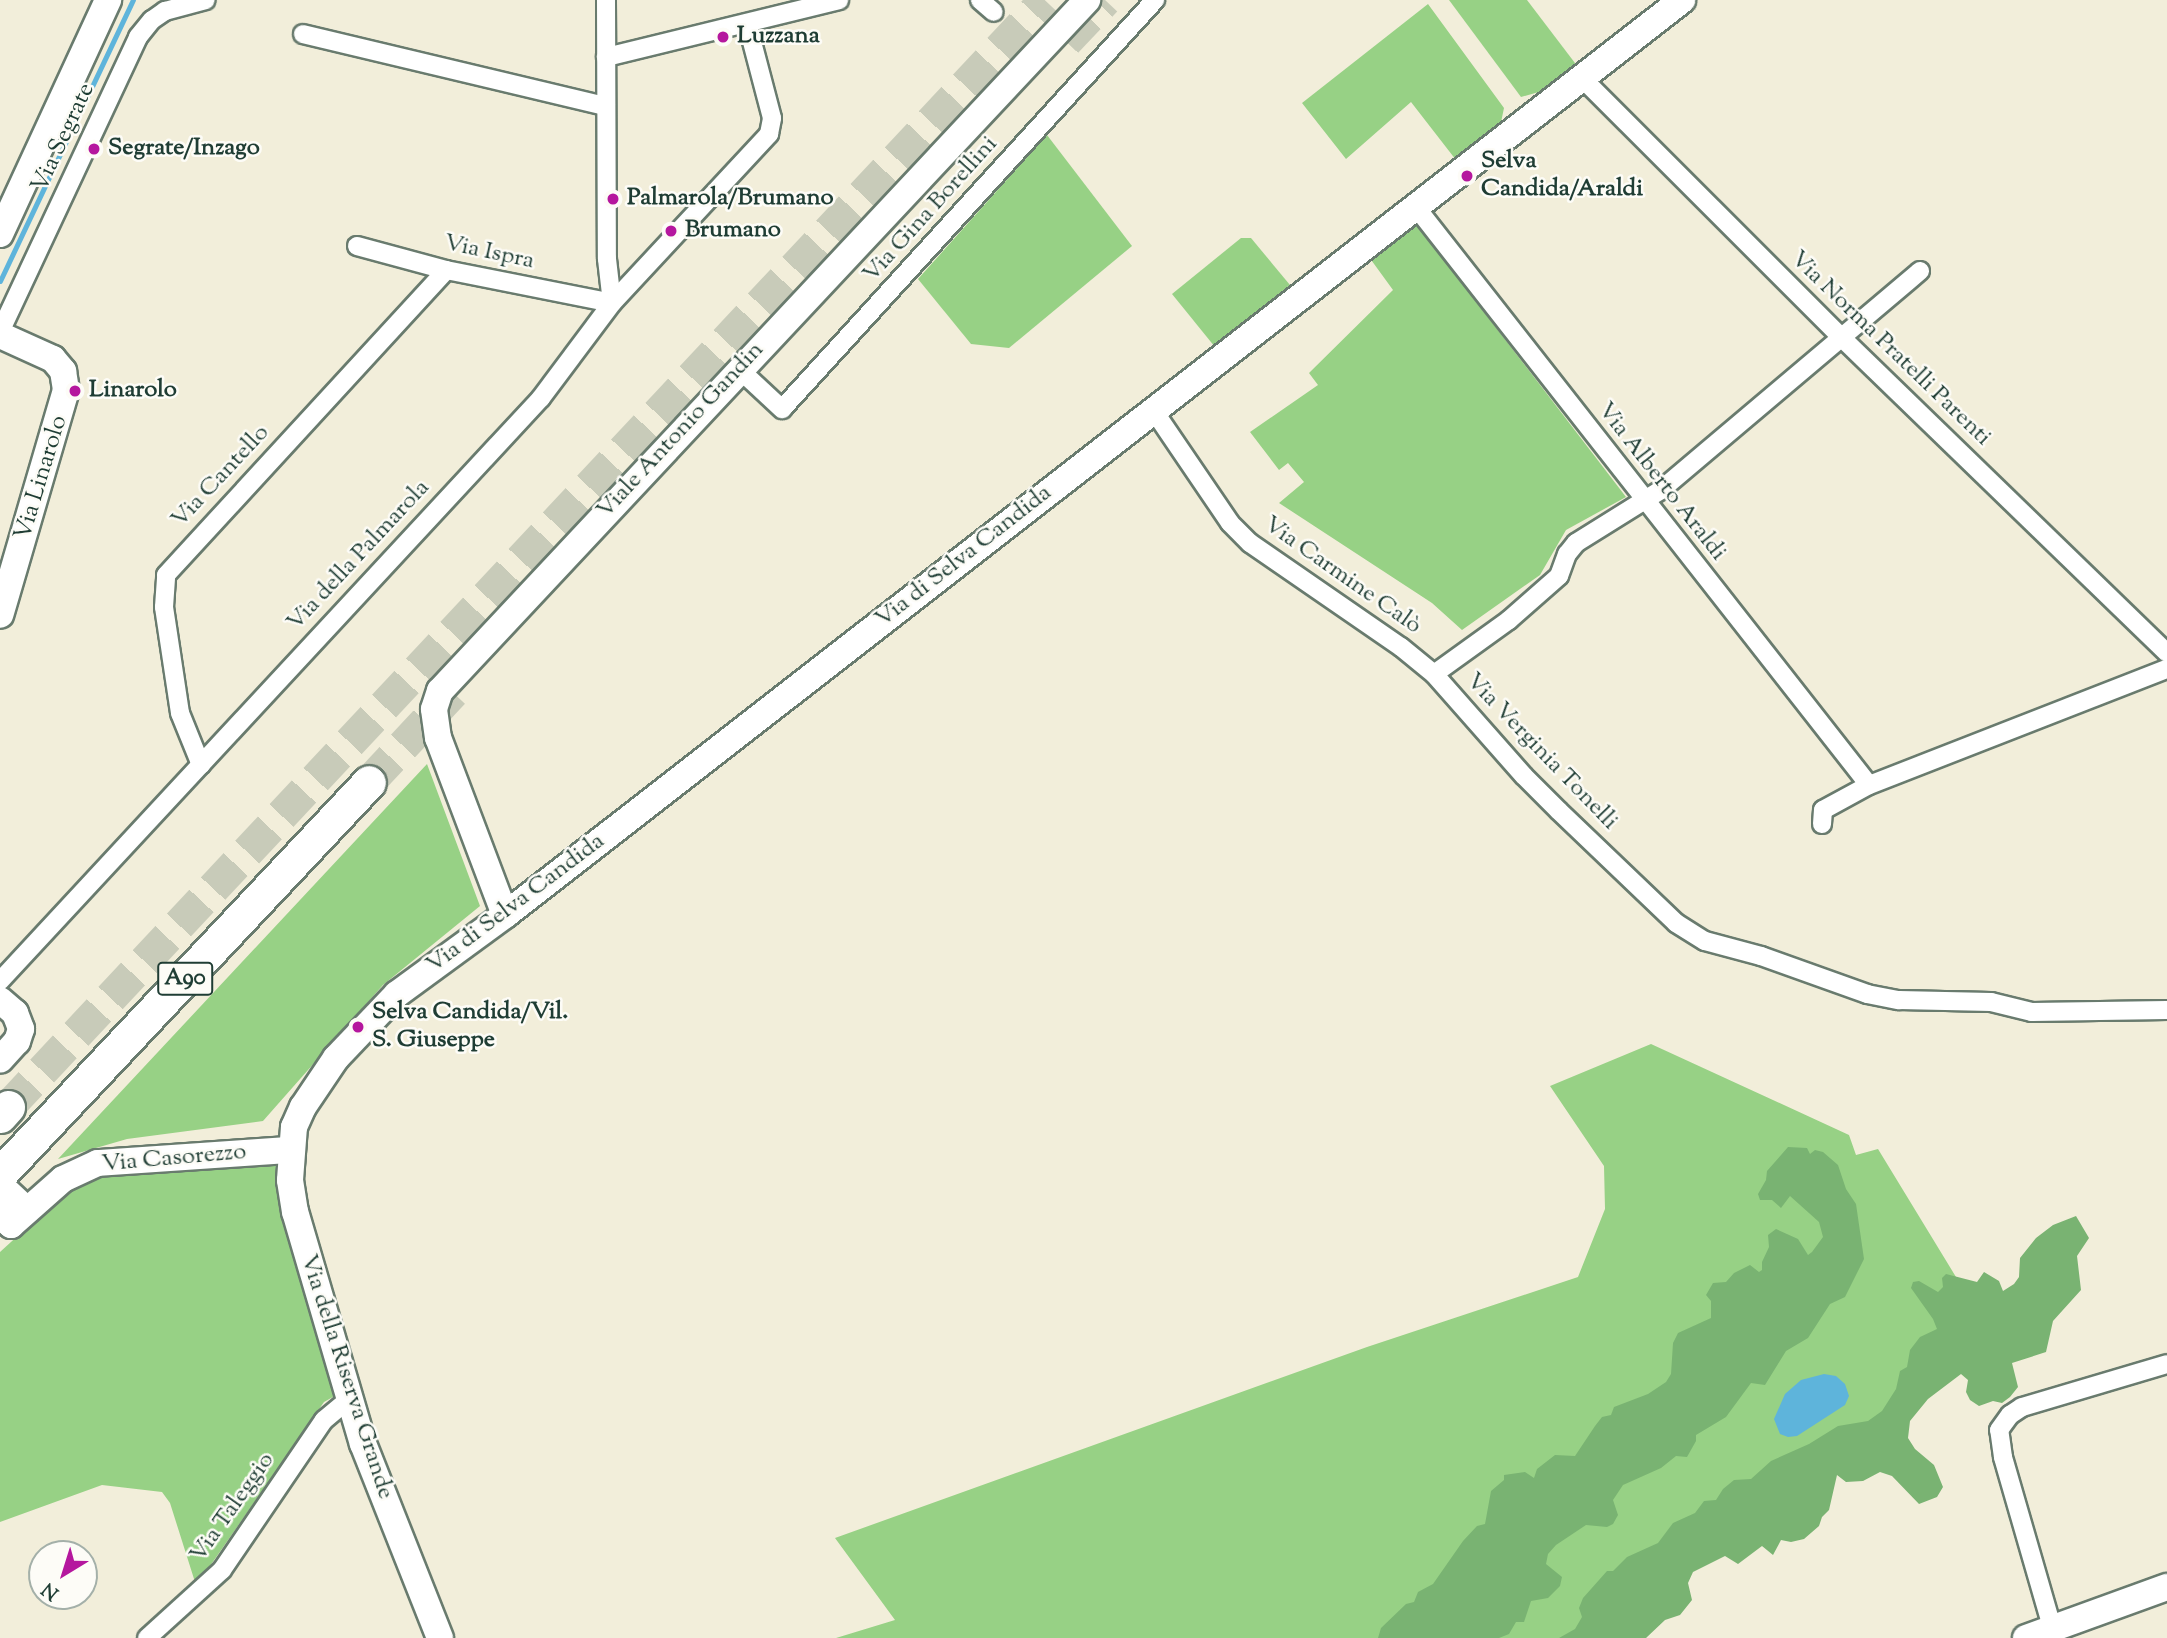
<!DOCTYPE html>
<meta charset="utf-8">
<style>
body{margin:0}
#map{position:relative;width:2167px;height:1638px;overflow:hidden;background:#f2eeda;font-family:"Sorts Mill Goudy",serif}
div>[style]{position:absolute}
.green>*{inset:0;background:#97d185}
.forest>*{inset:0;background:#79b372}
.water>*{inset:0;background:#5eb4db}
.stream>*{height:5px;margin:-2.5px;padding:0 2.5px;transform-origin:2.5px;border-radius:2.5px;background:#5eb4db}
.highway-tunnel>*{height:33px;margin-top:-16.5px;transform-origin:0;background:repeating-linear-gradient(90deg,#c8cbb9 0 33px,transparent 0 50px)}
.roads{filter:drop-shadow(2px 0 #697b6e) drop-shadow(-2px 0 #697b6e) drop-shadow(0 2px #697b6e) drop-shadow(0 -2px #697b6e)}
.street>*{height:18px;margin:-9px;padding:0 9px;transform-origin:9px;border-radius:9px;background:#fff}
.secondary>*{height:26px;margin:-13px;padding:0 13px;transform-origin:13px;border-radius:13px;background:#fff}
.highway>*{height:33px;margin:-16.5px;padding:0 16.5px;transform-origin:16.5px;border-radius:16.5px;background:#fff}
.dots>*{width:19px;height:19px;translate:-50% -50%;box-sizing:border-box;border:4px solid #fdfcf7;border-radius:50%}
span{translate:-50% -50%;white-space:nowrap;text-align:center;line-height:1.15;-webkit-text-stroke:5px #fdfcf7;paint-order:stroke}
.shield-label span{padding:2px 5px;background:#fdfcf7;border:2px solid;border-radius:5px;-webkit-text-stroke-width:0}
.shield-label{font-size:23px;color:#1f3d34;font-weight:700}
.poi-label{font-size:24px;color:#1f3d34;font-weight:700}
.left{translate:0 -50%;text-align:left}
.street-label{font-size:24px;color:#1f3d34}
.north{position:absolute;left:28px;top:1540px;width:70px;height:70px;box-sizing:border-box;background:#fdfcf7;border:2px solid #a4b0a9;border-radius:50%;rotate:218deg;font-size:19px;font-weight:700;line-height:28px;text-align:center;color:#1f3d34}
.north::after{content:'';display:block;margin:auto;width:24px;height:32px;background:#b5179e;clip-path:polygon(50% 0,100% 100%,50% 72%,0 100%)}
</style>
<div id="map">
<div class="green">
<i style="clip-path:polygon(1449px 0,1527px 0,1578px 67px,1556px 87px,1521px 97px)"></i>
<i style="clip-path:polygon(1428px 4px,1504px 108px,1500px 127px,1456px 160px,1411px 102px,1346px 159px,1302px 103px)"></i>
<i style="clip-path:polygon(1047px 135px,1132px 246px,1009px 348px,971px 344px,918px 279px)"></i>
<i style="clip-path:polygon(1415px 222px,1626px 497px,1566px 530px,1540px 575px,1462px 630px,1432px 603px,1279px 503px,1304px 482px,1288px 463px,1279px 470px,1250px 432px,1318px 385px,1309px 373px,1393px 290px,1369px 257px)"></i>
<i style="clip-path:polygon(1241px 238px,1251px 238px,1290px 285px,1215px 347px,1172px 294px)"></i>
<i style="clip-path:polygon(427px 764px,480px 906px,383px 985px,263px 1121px,127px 1139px,58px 1159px)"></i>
<i style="clip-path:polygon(1651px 1044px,1849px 1135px,1856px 1155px,1878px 1149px,1956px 1277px,2015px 1328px,1831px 1448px,1606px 1638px,836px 1638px,895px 1620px,835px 1538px,1367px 1347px,1578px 1277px,1605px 1209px,1604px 1166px,1550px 1086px)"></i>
<i style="clip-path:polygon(278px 1156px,340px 1393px,324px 1402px,210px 1566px,195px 1582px,170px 1503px,162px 1492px,102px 1485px,0 1522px,0 1252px,78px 1181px,123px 1169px)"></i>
</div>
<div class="forest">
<i style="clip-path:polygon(1788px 1147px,1807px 1148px,1810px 1154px,1815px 1150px,1823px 1152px,1838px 1165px,1846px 1189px,1856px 1204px,1864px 1259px,1845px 1297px,1830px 1304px,1808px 1338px,1786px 1351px,1765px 1385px,1751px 1383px,1726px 1417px,1696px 1435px,1696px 1441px,1687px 1457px,1676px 1456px,1661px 1468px,1623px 1485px,1613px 1500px,1618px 1515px,1613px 1524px,1607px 1527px,1586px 1525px,1556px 1545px,1548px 1554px,1546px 1564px,1562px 1577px,1560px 1586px,1548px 1598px,1531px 1601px,1524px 1622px,1516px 1622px,1509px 1634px,1499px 1638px,1378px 1638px,1381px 1628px,1406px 1604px,1414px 1602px,1418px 1592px,1433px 1584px,1463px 1541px,1477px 1526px,1485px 1524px,1491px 1491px,1504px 1480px,1504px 1475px,1525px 1472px,1534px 1478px,1537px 1469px,1555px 1455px,1575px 1456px,1595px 1426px,1602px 1417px,1611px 1415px,1614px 1407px,1648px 1394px,1666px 1382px,1671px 1374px,1673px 1343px,1678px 1333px,1711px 1318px,1711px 1301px,1706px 1295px,1713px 1283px,1726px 1282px,1734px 1273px,1750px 1265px,1759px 1272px,1762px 1270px,1762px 1262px,1769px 1247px,1768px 1235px,1776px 1229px,1798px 1239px,1808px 1255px,1812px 1252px,1823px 1237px,1819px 1222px,1790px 1196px,1781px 1208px,1772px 1200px,1760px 1200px,1758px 1194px,1766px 1180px,1767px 1171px)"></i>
<i style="clip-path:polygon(2076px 1216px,2089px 1238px,2077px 1256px,2081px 1290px,2053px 1321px,2046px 1352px,2012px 1363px,2018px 1387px,2010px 1397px,2002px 1403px,1993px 1401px,1979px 1406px,1970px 1400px,1966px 1392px,1968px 1380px,1961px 1374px,1928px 1399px,1910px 1421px,1908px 1438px,1915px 1449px,1934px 1465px,1943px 1487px,1937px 1497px,1919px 1504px,1892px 1476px,1880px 1472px,1863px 1481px,1846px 1482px,1837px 1475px,1829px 1510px,1822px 1517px,1819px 1526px,1804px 1539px,1791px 1542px,1781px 1540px,1773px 1555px,1762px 1546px,1738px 1564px,1725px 1556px,1693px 1572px,1688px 1583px,1692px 1600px,1680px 1615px,1665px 1620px,1646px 1638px,1559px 1638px,1575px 1629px,1582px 1617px,1579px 1608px,1583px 1598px,1607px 1571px,1613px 1571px,1627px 1557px,1658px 1543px,1673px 1523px,1695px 1513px,1704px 1501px,1716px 1500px,1723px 1489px,1734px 1480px,1751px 1479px,1771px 1461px,1809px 1444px,1838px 1426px,1868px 1421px,1882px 1411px,1896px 1389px,1900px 1371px,1907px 1367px,1910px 1350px,1920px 1337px,1937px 1329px,1933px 1319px,1911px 1288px,1913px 1282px,1919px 1281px,1938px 1292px,1943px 1287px,1942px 1278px,1946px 1274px,1977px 1282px,1984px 1272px,1999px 1281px,2003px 1291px,2014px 1284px,2019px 1277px,2020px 1258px,2036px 1238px,2053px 1225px)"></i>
</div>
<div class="water">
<i style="clip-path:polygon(1824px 1374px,1836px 1376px,1845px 1384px,1849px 1396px,1845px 1405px,1797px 1436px,1788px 1437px,1780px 1434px,1774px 1419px,1785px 1394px,1801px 1380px)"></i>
</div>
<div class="stream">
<i style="left:0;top:281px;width:311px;rotate:-64.7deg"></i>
</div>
<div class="highway-tunnel">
<i style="left:1066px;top:41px;width:57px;rotate:-46.4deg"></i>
<i style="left:369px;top:782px;width:123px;rotate:-47deg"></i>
<i style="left:8px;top:1107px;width:1517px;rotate:-46.87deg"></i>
</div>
<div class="roads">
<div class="street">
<i style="left:606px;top:0;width:259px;rotate:89.8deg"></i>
<i style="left:607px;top:259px;width:44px;rotate:83.5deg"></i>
<i style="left:980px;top:0;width:18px;rotate:41deg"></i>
<i style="left:303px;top:34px;width:311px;rotate:13.4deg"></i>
<i style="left:606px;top:57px;width:240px;rotate:-13.7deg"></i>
<i style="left:1582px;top:78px;width:365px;rotate:45deg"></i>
<i style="left:1840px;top:336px;width:455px;rotate:44.1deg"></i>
<i style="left:1416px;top:207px;width:734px;rotate:51.91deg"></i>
<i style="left:1869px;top:785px;width:320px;rotate:-21.3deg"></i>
<i style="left:357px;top:246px;width:92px;rotate:15.1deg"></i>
<i style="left:446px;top:270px;width:169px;rotate:11.2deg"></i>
<i style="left:1920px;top:271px;width:339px;rotate:139.8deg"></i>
<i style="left:1661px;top:490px;width:100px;rotate:148.1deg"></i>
<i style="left:1576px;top:543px;width:14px;rotate:129deg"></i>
<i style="left:1567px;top:554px;width:23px;rotate:110deg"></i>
<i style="left:1559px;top:576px;width:67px;rotate:138.7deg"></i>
<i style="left:1509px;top:620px;width:92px;rotate:144.2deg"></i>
<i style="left:1434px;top:674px;width:136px;rotate:48.6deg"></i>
<i style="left:1524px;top:776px;width:49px;rotate:45deg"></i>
<i style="left:1559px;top:811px;width:162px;rotate:43.7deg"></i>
<i style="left:1676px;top:923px;width:34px;rotate:32deg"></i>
<i style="left:1705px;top:941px;width:58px;rotate:15deg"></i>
<i style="left:1761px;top:956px;width:113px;rotate:19.7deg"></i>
<i style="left:1867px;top:994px;width:33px;rotate:11deg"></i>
<i style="left:1899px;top:1000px;width:92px;rotate:1.2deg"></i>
<i style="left:1991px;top:1002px;width:42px;rotate:13.7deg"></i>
<i style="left:2032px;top:1012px;width:135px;rotate:-0.8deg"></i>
<i style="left:0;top:332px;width:326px;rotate:-64.9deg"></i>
<i style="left:138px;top:37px;width:22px;rotate:-51deg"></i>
<i style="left:152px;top:20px;width:16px;rotate:-35deg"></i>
<i style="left:165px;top:11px;width:42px;rotate:-15deg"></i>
<i style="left:739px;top:369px;width:59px;rotate:42.9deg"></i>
<i style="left:782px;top:409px;width:554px;rotate:-47.64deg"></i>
<i style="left:1154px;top:411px;width:135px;rotate:55.8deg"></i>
<i style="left:1230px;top:523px;width:28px;rotate:45deg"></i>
<i style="left:1250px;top:543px;width:183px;rotate:34.6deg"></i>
<i style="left:1401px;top:647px;width:43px;rotate:39.3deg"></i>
<i style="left:201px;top:765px;width:56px;rotate:-112deg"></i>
<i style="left:180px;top:713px;width:107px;rotate:-98.6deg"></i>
<i style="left:164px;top:607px;width:32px;rotate:-86deg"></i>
<i style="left:166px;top:575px;width:414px;rotate:-47.4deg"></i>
<i style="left:1822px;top:824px;width:14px;rotate:-86deg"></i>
<i style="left:1823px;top:810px;width:52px;rotate:-28.5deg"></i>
<i style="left:0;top:981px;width:795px;rotate:-47.14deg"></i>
<i style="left:541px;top:398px;width:119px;rotate:-53.2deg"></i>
<i style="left:612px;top:303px;width:231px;rotate:-47.1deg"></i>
<i style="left:769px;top:134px;width:16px;rotate:-79deg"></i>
<i style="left:772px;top:118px;width:98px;rotate:-104.7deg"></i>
<i style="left:2052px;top:1627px;width:177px;rotate:-106.1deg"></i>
<i style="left:2003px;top:1457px;width:27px;rotate:-98deg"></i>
<i style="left:1999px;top:1430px;width:19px;rotate:-54deg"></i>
<i style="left:2010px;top:1415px;width:14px;rotate:-34deg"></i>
<i style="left:2022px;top:1407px;width:151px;rotate:-16.5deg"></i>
<i style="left:147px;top:1638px;width:101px;rotate:-42.2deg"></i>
<i style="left:222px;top:1570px;width:181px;rotate:-55.8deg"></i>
<i style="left:324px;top:1420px;width:33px;rotate:-40deg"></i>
</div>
<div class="secondary">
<i style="left:0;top:234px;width:258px;rotate:-65.2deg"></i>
<i style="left:0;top:335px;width:58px;rotate:24.4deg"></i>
<i style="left:53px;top:359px;width:16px;rotate:50deg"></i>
<i style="left:63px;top:371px;width:19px;rotate:81deg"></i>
<i style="left:66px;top:390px;width:234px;rotate:106.3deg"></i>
<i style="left:505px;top:915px;width:189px;rotate:-110.7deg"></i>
<i style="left:438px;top:738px;width:29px;rotate:-98deg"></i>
<i style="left:434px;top:709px;width:19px;rotate:-72deg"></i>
<i style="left:440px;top:691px;width:947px;rotate:-46.88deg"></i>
<i style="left:0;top:1000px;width:20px;rotate:41deg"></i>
<i style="left:15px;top:1013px;width:17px;rotate:69deg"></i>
<i style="left:21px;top:1029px;width:13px;rotate:108deg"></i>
<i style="left:17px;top:1041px;width:25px;rotate:132deg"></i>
<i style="left:0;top:1185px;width:37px;rotate:43deg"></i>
<i style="left:0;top:1215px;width:15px;rotate:42deg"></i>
<i style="left:11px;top:1225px;width:69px;rotate:-41.5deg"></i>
<i style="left:63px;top:1179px;width:38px;rotate:-25deg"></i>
<i style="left:98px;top:1163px;width:192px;rotate:-3.9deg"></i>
<i style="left:440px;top:1638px;width:209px;rotate:-111.6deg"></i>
<i style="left:363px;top:1444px;width:242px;rotate:-106.3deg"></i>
<i style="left:295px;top:1212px;width:32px;rotate:-99deg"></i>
<i style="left:290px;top:1180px;width:53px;rotate:-85.7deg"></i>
<i style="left:294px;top:1127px;width:22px;rotate:-66deg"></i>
<i style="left:303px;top:1107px;width:59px;rotate:-56deg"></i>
<i style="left:336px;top:1058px;width:88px;rotate:-46.4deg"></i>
<i style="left:397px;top:994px;width:134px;rotate:-36.2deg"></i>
<i style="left:505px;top:915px;width:1491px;rotate:-37.86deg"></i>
<i style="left:2026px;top:1638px;width:150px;rotate:-19.9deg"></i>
</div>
<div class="highway">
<i style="left:0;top:1116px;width:12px;rotate:-48deg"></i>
<i style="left:0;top:1174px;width:538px;rotate:-46.73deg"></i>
</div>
</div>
<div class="dots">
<i style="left:723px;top:37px;background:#b5179e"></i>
<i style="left:94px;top:149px;background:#b5179e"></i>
<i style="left:1467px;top:176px;background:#b5179e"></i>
<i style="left:613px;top:199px;background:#b5179e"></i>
<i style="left:671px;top:231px;background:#b5179e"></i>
<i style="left:75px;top:391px;background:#b5179e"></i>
<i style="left:358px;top:1027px;background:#b5179e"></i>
</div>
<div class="shield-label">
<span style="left:185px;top:979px">A90</span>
</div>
<div class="poi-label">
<span class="left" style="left:737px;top:37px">Luzzana</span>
<span class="left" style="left:108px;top:149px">Segrate/Inzago</span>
<span class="left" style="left:1481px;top:176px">Selva<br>Candida/Araldi</span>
<span class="left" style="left:627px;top:199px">Palmarola/Brumano</span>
<span class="left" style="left:685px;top:231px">Brumano</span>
<span class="left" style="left:89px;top:391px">Linarolo</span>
<span class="left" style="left:372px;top:1027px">Selva Candida/Vil.<br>S. Giuseppe</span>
</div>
<div class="street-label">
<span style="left:64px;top:138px;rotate:-65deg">Via Segrate</span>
<span style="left:931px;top:210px;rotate:-48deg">Via Gina Borellini</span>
<span style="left:489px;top:253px;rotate:12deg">Via Ispra</span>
<span style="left:1890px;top:349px;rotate:44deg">Via Norma Pratelli Parenti</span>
<span style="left:681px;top:431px;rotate:-47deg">Viale Antonio Gandin</span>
<span style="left:221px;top:477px;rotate:-47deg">Via Cantello</span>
<span style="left:42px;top:478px;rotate:-73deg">Via Linarolo</span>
<span style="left:1661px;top:482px;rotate:52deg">Via Alberto Araldi</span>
<span style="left:359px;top:556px;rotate:-47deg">Via della Palmarola</span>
<span style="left:964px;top:557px;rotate:-38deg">Via di Selva Candida</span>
<span style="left:1342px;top:576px;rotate:35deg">Via Carmine Calò</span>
<span style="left:1541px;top:752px;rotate:46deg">Via Verginia Tonelli</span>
<span style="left:516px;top:904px;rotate:-37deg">Via di Selva Candida</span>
<span style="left:174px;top:1159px;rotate:-5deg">Via Casorezzo</span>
<span style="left:346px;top:1377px;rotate:72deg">Via della Riserva Grande</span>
<span style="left:233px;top:1508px;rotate:-55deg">Via Taleggio</span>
</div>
<div class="north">N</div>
</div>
